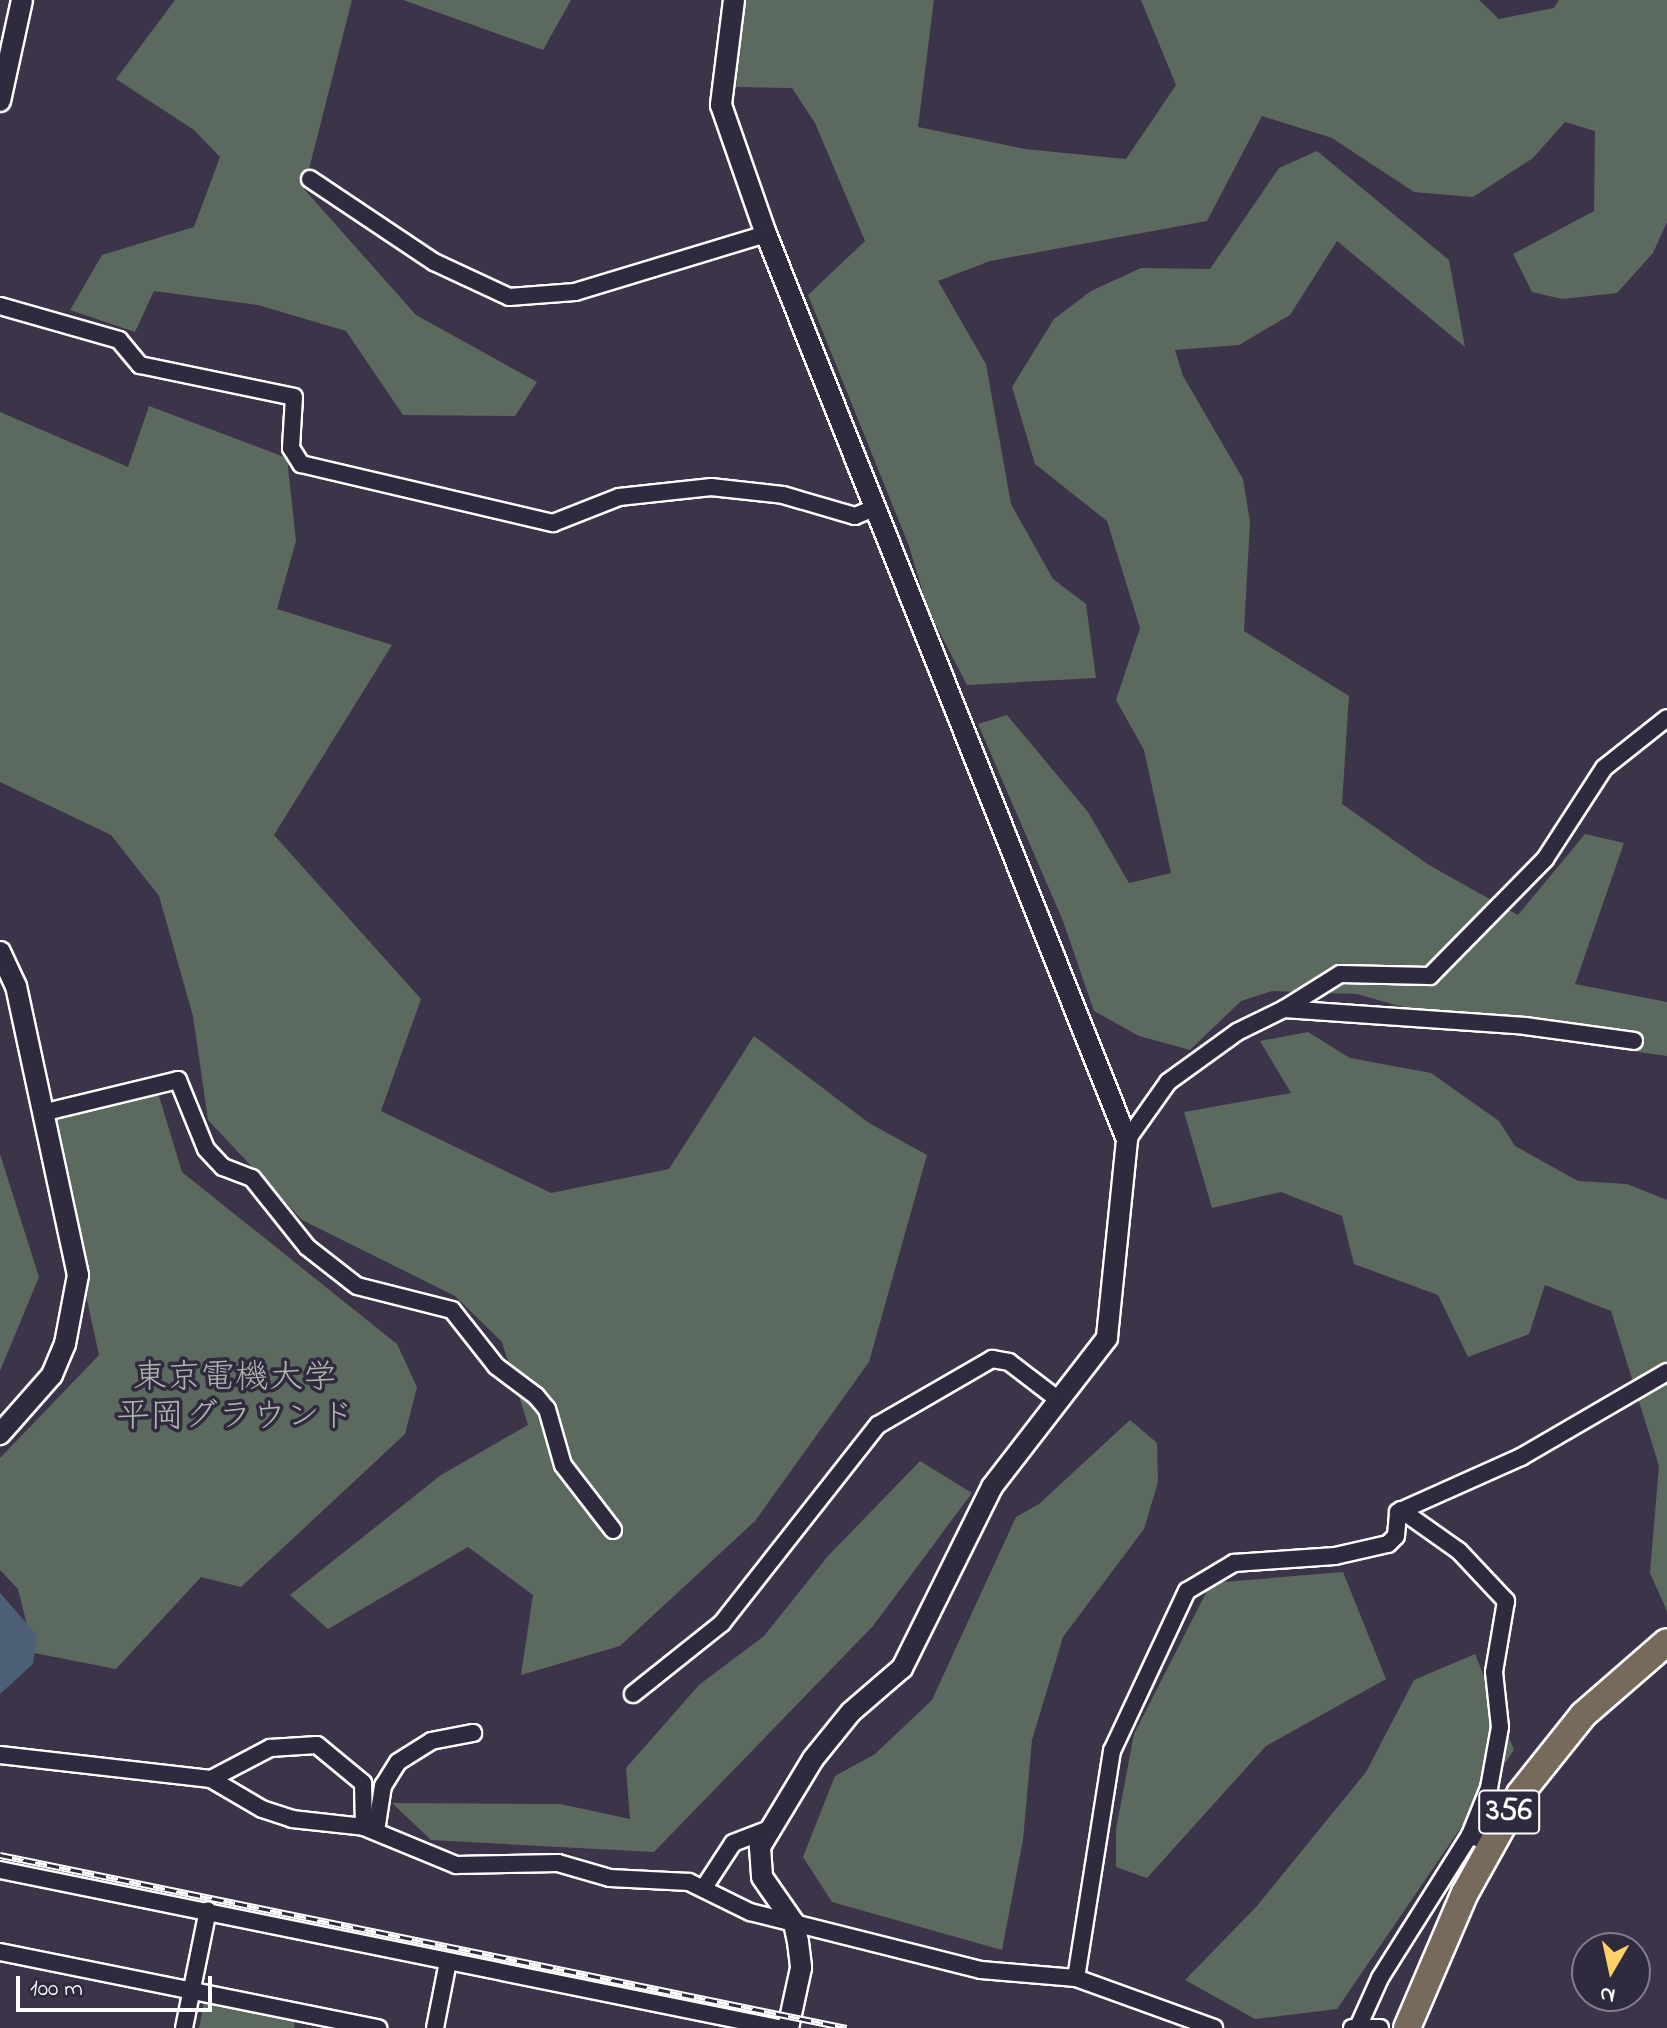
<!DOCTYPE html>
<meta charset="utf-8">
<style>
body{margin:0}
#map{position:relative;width:1667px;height:2028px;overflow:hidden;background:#3c3549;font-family:"Indie Flower","Klee One",sans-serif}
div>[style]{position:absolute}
.green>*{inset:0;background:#5c695e}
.water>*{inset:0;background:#4d6078}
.roads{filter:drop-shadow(2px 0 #fff) drop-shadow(-2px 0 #fff) drop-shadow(0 2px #fff) drop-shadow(0 -2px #fff)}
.minor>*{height:16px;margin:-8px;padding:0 8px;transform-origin:8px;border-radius:8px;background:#2f2a3d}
.tertiary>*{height:20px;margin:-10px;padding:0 10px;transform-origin:10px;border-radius:10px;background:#2f2a3d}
.trunk>*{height:26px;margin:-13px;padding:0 13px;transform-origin:13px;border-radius:13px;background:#77695c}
.rail>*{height:7px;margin-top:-3.5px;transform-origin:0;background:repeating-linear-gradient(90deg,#2f2a3d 0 12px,#fff 0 24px);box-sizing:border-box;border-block:2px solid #fff}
span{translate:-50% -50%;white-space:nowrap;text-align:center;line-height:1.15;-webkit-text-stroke:7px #2f2a3d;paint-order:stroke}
.shield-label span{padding:2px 6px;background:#2f2a3d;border:2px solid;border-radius:6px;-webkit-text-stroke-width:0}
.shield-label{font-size:32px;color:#fff;font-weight:700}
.park-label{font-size:34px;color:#aeb4ae}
.north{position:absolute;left:1571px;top:1932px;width:80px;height:80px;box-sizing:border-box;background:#2f2a3d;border:2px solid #827f8b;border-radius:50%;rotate:189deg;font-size:22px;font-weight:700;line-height:32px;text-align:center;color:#fff}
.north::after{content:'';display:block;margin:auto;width:28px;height:36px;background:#ffd166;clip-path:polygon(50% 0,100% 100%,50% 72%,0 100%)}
.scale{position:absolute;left:16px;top:1976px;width:196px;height:36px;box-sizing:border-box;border:4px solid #fff;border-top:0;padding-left:10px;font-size:24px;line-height:28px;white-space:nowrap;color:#fff;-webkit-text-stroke:6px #2f2a3d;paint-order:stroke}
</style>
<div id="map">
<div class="green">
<i style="clip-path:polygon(175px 0,352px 0,304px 189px,416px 315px,537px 382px,515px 416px,403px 415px,346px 331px,258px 305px,154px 291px,135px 332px,70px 310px,102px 255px,194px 227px,220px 157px,194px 130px,116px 79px)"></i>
<i style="clip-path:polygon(403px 0,571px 0,543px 50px)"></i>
<i style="clip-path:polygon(745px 0,934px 0,918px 127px,1025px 149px,1126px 159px,1176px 85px,1141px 0,1479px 0,1499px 19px,1554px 8px,1559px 0,1667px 0,1667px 222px,1653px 253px,1617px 293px,1562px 299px,1532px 292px,1513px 254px,1594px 211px,1595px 131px,1565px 122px,1533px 158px,1473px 197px,1414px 192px,1332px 138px,1262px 116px,1207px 221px,990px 261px,938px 281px,986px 364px,1011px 504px,1053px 579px,1086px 604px,1096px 678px,967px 685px,928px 610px,909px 546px,808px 295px,865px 241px,815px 123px,792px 88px,736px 87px)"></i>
<i style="clip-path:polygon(1317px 151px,1449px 260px,1465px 347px,1337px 241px,1290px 315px,1239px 345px,1175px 350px,1183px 376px,1243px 479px,1250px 522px,1244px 631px,1349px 696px,1342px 804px,1429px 865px,1518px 915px,1585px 834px,1624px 843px,1575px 984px,1667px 1002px,1667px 1056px,1483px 1030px,1357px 994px,1272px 991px,1241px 1001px,1190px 1050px,1139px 1036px,1094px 1011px,1063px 921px,978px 724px,1007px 715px,1088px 812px,1129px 883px,1171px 873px,1144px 750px,1116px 700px,1140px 628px,1107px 521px,1035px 464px,1012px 387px,1054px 319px,1091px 291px,1141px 268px,1210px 269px,1279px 168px)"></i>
<i style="clip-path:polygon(149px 406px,287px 458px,296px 541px,277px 609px,392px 645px,274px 835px,421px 999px,381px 1111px,551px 1193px,669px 1169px,754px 1036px,869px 1123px,927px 1155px,869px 1362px,755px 1521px,620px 1646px,521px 1675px,533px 1595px,468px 1547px,328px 1629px,290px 1595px,441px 1475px,528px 1425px,502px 1342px,455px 1296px,302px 1220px,208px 1120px,193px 1016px,159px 896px,111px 835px,0 782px,0 412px,128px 467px)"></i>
<i style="clip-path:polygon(1308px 1032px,1350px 1058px,1431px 1073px,1499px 1121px,1515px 1146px,1578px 1181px,1627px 1184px,1667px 1200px,1667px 1611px,1650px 1573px,1659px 1466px,1611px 1311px,1545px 1285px,1529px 1334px,1468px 1357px,1438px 1295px,1354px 1264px,1342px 1216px,1281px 1192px,1212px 1208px,1184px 1112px,1291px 1093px,1260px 1041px)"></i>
<i style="clip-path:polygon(156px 1086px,182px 1172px,397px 1344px,417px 1387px,405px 1434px,241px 1587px,201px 1577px,116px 1669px,34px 1653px,18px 1589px,0 1570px,0 1458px,99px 1355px,46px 1112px)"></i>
<i style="clip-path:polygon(0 1154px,39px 1277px,0 1371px)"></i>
<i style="clip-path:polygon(1130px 1420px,1157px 1443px,1158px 1482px,1144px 1529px,1063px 1637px,1032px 1740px,1023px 1840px,1002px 1950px,832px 1902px,803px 1857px,835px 1776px,875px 1754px,932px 1700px,1016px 1517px,1039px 1504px)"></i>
<i style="clip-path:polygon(920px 1461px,972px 1493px,873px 1626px,654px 1852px,431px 1840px,392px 1803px,560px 1804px,630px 1819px,626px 1768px,699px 1685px,764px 1636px,828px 1556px)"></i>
<i style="clip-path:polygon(1343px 1572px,1386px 1679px,1266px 1746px,1147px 1878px,1116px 1867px,1116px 1829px,1134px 1734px,1211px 1583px)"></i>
<i style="clip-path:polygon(1475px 1654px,1514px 1750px,1337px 2009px,1255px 2019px,1185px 1980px,1257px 1906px,1366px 1772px,1414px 1680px)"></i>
<i style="clip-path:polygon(205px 1997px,296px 2016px,294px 2028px,199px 2028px)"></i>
</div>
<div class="water">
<i style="clip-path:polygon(0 1593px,37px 1635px,33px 1664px,0 1694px)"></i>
</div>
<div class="roads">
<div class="minor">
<i style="left:310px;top:179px;width:149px;rotate:33.8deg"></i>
<i style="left:434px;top:262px;width:83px;rotate:25deg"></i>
<i style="left:509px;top:297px;width:66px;rotate:-4.3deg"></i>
<i style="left:575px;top:292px;width:200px;rotate:-16.9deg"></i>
<i style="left:0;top:306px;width:124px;rotate:15.9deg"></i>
<i style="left:119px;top:340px;width:33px;rotate:50deg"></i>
<i style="left:140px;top:365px;width:157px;rotate:11.7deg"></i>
<i style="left:294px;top:397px;width:51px;rotate:93.4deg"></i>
<i style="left:291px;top:448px;width:19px;rotate:58deg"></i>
<i style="left:301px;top:464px;width:259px;rotate:13.2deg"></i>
<i style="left:553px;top:523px;width:71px;rotate:-21.5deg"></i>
<i style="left:619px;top:497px;width:93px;rotate:-6.2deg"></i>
<i style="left:711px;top:487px;width:72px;rotate:6.3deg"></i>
<i style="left:783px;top:495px;width:75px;rotate:16.3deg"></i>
<i style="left:855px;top:516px;width:23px;rotate:-23deg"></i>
<i style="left:1284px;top:1009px;width:66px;rotate:-32deg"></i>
<i style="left:1340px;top:974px;width:90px;rotate:1.3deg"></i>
<i style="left:1430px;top:976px;width:164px;rotate:-45.5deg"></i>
<i style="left:1545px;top:859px;width:108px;rotate:-57deg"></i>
<i style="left:1604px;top:768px;width:80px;rotate:-38.4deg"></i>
<i style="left:46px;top:1112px;width:136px;rotate:-13.6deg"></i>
<i style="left:178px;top:1080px;width:74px;rotate:67.9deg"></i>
<i style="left:206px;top:1149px;width:25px;rotate:47deg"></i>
<i style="left:223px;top:1167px;width:31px;rotate:21deg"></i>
<i style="left:252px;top:1178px;width:88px;rotate:51.4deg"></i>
<i style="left:307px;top:1247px;width:63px;rotate:38deg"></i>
<i style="left:357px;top:1286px;width:98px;rotate:14.2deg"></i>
<i style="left:452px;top:1310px;width:71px;rotate:51.8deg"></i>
<i style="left:496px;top:1366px;width:50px;rotate:36.9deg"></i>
<i style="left:536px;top:1396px;width:17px;rotate:50deg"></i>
<i style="left:547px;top:1409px;width:58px;rotate:74.1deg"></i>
<i style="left:563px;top:1465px;width:82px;rotate:52.4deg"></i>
<i style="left:1127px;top:1140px;width:71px;rotate:-54.7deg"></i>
<i style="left:1168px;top:1082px;width:85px;rotate:-35.9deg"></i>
<i style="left:1237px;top:1032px;width:52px;rotate:-26.1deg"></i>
<i style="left:1284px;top:1009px;width:242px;rotate:4deg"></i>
<i style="left:1525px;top:1026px;width:110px;rotate:7.8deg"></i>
<i style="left:1401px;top:1510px;width:71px;rotate:35.3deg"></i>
<i style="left:1459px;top:1551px;width:69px;rotate:46.8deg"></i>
<i style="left:1506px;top:1601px;width:72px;rotate:99.6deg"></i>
<i style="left:1494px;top:1672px;width:55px;rotate:83.8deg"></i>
<i style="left:1500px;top:1727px;width:62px;rotate:100.2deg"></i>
<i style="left:1489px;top:1788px;width:51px;rotate:112deg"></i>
<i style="left:633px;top:1694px;width:114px;rotate:-38.6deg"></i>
<i style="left:722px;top:1623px;width:252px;rotate:-51.8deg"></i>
<i style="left:878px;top:1425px;width:132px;rotate:-30.1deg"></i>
<i style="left:992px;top:1359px;width:17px;rotate:10deg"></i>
<i style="left:1009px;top:1362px;width:64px;rotate:37.4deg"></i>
<i style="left:0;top:1755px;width:212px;rotate:6.5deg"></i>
<i style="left:211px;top:1779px;width:59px;rotate:30.5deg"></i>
<i style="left:262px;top:1809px;width:32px;rotate:18deg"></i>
<i style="left:292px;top:1819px;width:72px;rotate:6.3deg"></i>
<i style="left:364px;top:1827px;width:100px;rotate:22.4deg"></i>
<i style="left:456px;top:1865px;width:102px;rotate:-1.1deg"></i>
<i style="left:558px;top:1863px;width:54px;rotate:16.1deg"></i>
<i style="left:610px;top:1878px;width:79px;rotate:2.9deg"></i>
<i style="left:689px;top:1882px;width:68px;rotate:26.2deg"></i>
<i style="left:750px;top:1912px;width:238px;rotate:14.1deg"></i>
<i style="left:981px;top:1970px;width:95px;rotate:4.8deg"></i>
<i style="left:1076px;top:1978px;width:147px;rotate:19.9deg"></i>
<i style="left:211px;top:1779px;width:67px;rotate:-27.7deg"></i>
<i style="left:270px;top:1748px;width:47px;rotate:-3.7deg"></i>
<i style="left:317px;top:1745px;width:60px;rotate:39.6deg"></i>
<i style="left:363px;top:1783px;width:44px;rotate:88.7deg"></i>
<i style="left:376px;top:1831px;width:46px;rotate:-81.2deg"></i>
<i style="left:383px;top:1786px;width:28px;rotate:-58deg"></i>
<i style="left:398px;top:1762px;width:39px;rotate:-32deg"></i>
<i style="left:431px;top:1741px;width:43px;rotate:-10.8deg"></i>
<i style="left:0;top:1870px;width:794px;rotate:11.48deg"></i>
<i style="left:705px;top:1886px;width:51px;rotate:-56.9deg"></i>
<i style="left:733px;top:1843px;width:39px;rotate:-21deg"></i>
<i style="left:0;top:1952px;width:386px;rotate:11.4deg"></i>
<i style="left:1076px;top:1978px;width:230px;rotate:-81deg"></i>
<i style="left:1112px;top:1751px;width:177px;rotate:-64.9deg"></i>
<i style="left:1187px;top:1591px;width:55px;rotate:-30.8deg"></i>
<i style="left:1234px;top:1563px;width:101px;rotate:-4deg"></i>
<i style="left:1335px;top:1556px;width:54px;rotate:-12.8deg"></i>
<i style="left:1388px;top:1544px;width:11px;rotate:-45deg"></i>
<i style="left:1396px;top:1536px;width:24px;rotate:-85deg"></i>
<i style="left:1398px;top:1512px;width:135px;rotate:-24.1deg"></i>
<i style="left:1521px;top:1457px;width:169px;rotate:-30.2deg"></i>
<i style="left:1358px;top:2027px;width:54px;rotate:-65.8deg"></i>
<i style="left:1380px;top:1978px;width:169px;rotate:-57.8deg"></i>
<i style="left:1470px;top:1835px;width:8px;rotate:23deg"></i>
<i style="left:184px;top:2028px;width:120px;rotate:-78.5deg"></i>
<i style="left:435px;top:2028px;width:67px;rotate:-78.9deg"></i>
<i style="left:1352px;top:2028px;width:28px"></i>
</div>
<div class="tertiary">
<i style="left:734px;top:0;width:106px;rotate:97.1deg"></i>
<i style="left:721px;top:105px;width:137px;rotate:70.8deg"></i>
<i style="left:766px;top:234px;width:975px;rotate:68.27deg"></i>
<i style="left:1127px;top:1140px;width:199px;rotate:95.8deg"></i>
<i style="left:1107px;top:1338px;width:188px;rotate:127.7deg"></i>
<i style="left:992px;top:1487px;width:202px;rotate:116.4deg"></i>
<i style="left:902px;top:1668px;width:67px;rotate:139.2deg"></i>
<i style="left:851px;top:1712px;width:60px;rotate:129deg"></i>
<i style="left:813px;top:1759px;width:103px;rotate:121.1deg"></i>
<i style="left:760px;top:1847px;width:30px;rotate:86deg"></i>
<i style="left:762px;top:1877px;width:56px;rotate:55.2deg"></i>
<i style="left:794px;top:1923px;width:19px;rotate:78deg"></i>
<i style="left:798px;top:1942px;width:26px;rotate:83deg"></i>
<i style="left:801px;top:1968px;width:61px;rotate:102.2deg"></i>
<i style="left:0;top:101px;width:103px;rotate:-77.7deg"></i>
<i style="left:0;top:952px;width:38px;rotate:65deg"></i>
<i style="left:16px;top:986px;width:296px;rotate:77.9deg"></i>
<i style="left:78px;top:1275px;width:70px;rotate:100.7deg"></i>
<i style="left:65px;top:1344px;width:34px;rotate:113deg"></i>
<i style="left:52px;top:1375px;width:79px;rotate:131.4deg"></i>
</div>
<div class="trunk">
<i style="left:1407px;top:2028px;width:147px;rotate:-66.8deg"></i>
<i style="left:1465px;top:1893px;width:113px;rotate:-60.9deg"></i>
<i style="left:1520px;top:1794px;width:101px;rotate:-51.4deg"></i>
<i style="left:1583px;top:1715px;width:111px;rotate:-41deg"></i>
</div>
</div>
<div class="rail">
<i style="left:0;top:1855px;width:864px;rotate:11.54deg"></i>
</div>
<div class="shield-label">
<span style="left:1509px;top:1812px">356</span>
</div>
<div class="park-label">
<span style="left:235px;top:1399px">東京電機大学<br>平岡グラウンド</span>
</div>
<div class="north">N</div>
<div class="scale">100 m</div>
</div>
